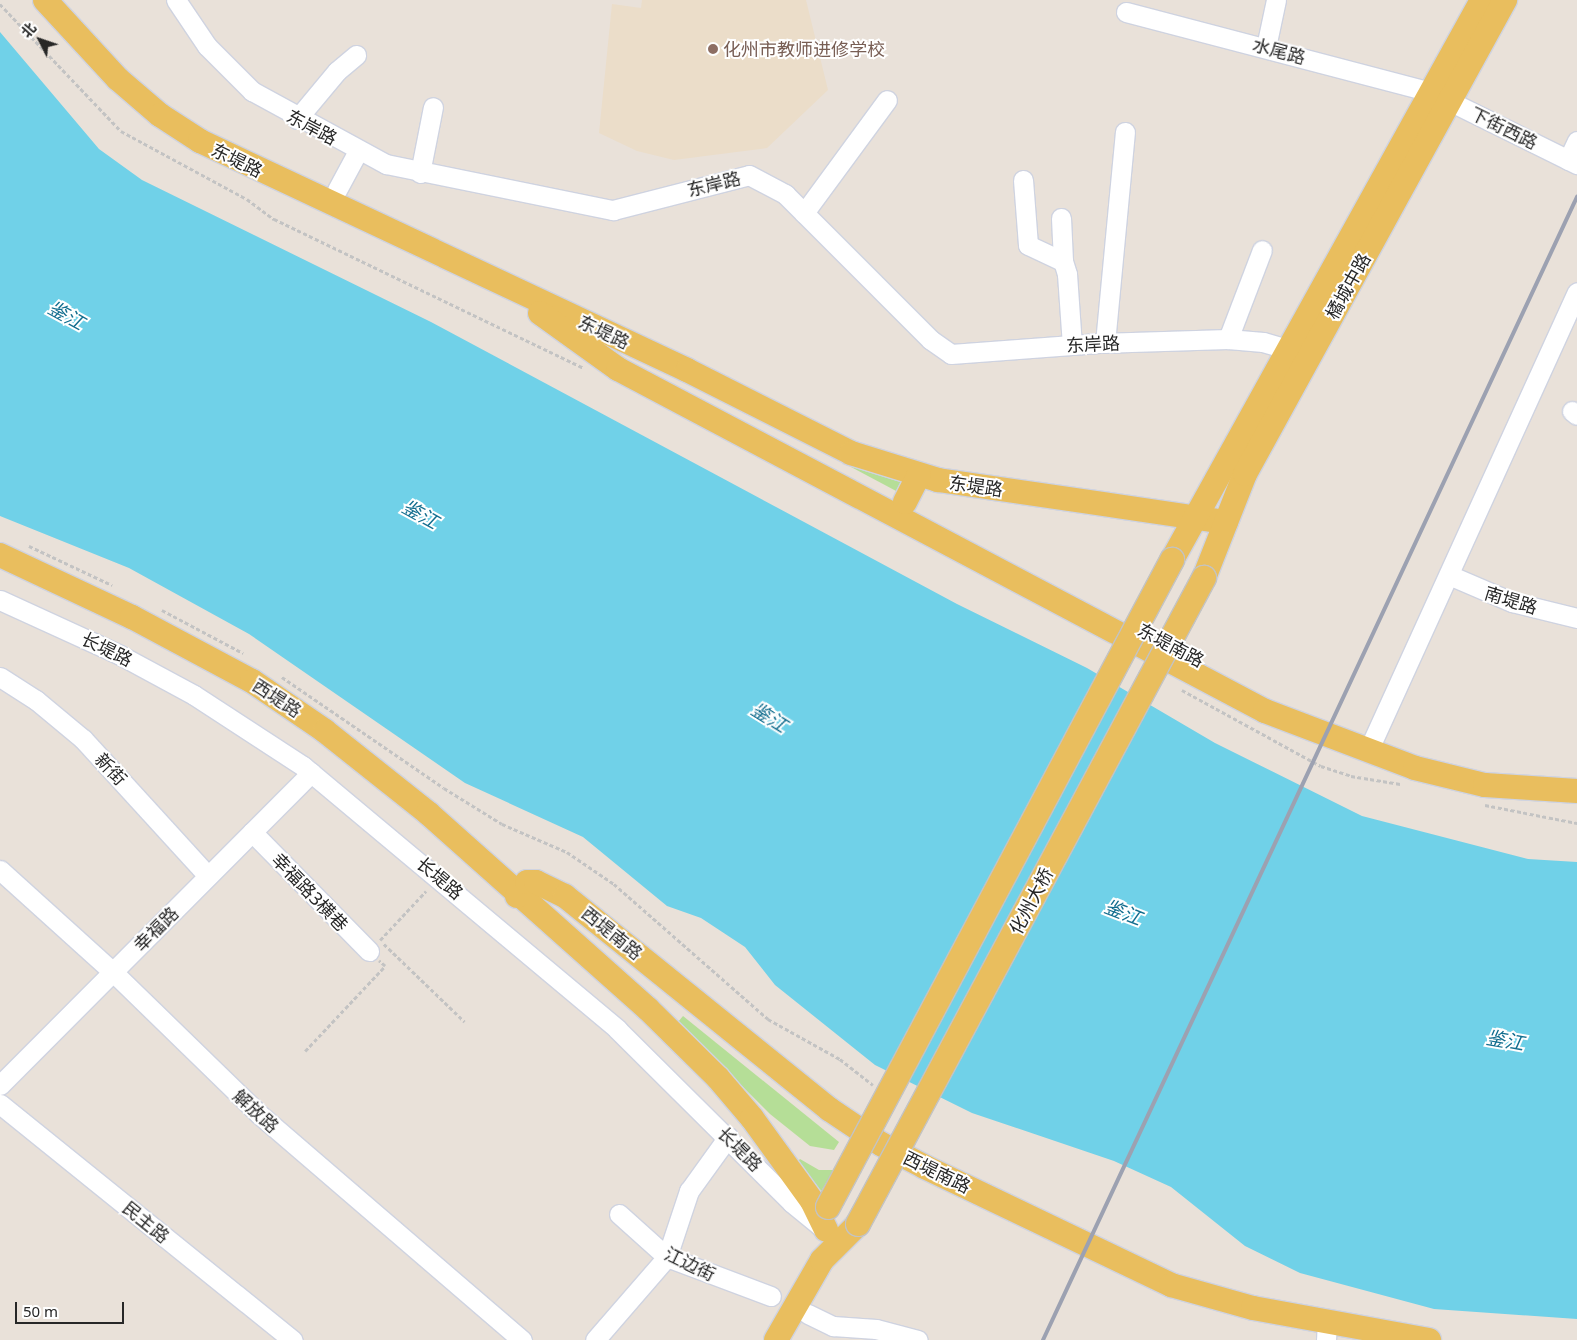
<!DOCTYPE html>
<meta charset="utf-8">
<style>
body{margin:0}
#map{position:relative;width:1577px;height:1340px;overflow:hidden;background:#e9e1d9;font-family:"Noto Sans","Noto Sans SC",sans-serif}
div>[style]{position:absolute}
.education>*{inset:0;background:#ebddc9}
.green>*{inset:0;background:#b5de97}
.water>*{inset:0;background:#70d1e8}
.path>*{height:2.5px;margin-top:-1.25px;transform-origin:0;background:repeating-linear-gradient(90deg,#c3c3c3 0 4px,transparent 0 6.5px)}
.roads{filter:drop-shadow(1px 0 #cfd3e0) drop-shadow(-1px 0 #cfd3e0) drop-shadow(0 1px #cfd3e0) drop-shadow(0 -1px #cfd3e0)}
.minor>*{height:19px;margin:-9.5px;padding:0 9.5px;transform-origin:9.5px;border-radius:9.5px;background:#fff}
.major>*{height:24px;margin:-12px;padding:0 12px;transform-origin:12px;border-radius:12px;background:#e9be5e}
.rail>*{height:4px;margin:-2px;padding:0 2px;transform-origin:2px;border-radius:2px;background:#9ca1b1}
.bridges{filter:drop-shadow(1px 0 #c3c3c3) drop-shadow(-1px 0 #c3c3c3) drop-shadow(0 1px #c3c3c3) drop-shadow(0 -1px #c3c3c3)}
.major-bridge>*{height:24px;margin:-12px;padding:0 12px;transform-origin:12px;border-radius:12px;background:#e9be5e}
.dots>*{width:14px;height:14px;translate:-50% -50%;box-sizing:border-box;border:2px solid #fff;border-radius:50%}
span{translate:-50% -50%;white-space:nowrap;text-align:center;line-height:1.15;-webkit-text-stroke:4px #fff;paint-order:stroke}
.education-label{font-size:18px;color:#785e54}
.left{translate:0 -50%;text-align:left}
.street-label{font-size:18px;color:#272727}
.water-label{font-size:19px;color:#136e8f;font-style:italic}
.north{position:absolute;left:15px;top:15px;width:50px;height:50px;-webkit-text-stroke:4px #fff;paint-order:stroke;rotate:311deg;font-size:14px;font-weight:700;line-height:20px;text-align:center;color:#272727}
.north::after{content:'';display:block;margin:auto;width:18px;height:22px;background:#272727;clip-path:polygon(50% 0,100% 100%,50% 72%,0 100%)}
.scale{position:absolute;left:15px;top:1302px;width:109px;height:22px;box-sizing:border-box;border:2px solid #272727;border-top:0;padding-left:6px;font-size:15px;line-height:18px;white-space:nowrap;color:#272727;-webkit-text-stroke:4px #fff;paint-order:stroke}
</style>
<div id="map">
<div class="education">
<i style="clip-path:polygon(642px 0,806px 0,828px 90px,767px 148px,674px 160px,637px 151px,599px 133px,612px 4px,641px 8px)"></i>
</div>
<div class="green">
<i style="clip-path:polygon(823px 448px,903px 478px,898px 492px,821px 451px)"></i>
<i style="clip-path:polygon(683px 1016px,839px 1142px,834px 1150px,810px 1146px,770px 1114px,678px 1022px)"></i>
<i style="clip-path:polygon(800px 1159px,819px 1170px,834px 1170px,820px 1193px,797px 1162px)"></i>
</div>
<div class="water">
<i style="clip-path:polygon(0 32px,99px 149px,142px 180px,431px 322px,957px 604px,1087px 668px,1215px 743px,1362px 816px,1528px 859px,1577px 862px,1577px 1319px,1434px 1309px,1300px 1273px,1245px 1246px,1171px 1187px,1114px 1161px,972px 1113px,875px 1065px,775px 985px,745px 947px,701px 918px,667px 906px,583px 837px,465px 783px,249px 634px,129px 568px,0 516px)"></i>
</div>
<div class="path">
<i style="left:0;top:4px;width:175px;rotate:46.4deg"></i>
<i style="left:121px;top:131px;width:143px;rotate:28.4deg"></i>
<i style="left:247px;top:199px;width:34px;rotate:37deg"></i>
<i style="left:274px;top:219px;width:343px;rotate:25.7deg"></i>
<i style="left:29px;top:546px;width:92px;rotate:25.2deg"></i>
<i style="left:162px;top:610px;width:92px;rotate:28deg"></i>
<i style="left:282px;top:677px;width:196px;rotate:34.4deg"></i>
<i style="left:444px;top:788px;width:68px;rotate:31.8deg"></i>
<i style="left:502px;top:824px;width:71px;rotate:23.3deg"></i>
<i style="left:567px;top:852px;width:57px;rotate:34.2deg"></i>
<i style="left:614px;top:884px;width:205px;rotate:41.2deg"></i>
<i style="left:768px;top:1019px;width:82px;rotate:29.1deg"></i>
<i style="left:840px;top:1059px;width:42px;rotate:38.2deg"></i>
<i style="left:1182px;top:690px;width:158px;rotate:28.7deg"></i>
<i style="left:1321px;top:766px;width:32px;rotate:18deg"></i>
<i style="left:1351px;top:776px;width:50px;rotate:9.3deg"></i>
<i style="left:1485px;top:805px;width:94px;rotate:11.1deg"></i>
<i style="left:380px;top:940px;width:67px;rotate:-46.8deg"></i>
<i style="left:384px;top:944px;width:112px;rotate:43.9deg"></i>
<i style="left:305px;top:1051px;width:117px;rotate:-46.7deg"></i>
<i style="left:385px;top:966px;width:8px;rotate:-140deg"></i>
</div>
<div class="roads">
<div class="minor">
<i style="left:176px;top:0;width:55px;rotate:56deg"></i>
<i style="left:207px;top:46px;width:64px;rotate:45deg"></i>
<i style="left:252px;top:91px;width:153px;rotate:28.6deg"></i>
<i style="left:386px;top:164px;width:232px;rotate:11.5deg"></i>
<i style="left:613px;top:210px;width:140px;rotate:-14.4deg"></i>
<i style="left:749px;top:175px;width:41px;rotate:27.8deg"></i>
<i style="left:785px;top:194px;width:206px;rotate:45deg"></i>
<i style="left:931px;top:340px;width:24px;rotate:35deg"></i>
<i style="left:951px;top:354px;width:148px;rotate:-4.3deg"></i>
<i style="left:1099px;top:343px;width:129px;rotate:-1.8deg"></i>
<i style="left:1228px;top:339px;width:35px;rotate:5deg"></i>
<i style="left:1263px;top:342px;width:40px;rotate:16deg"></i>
<i style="left:1126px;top:12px;width:315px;rotate:14.7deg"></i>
<i style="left:1431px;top:92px;width:163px;rotate:26.3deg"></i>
<i style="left:1266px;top:47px;width:48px;rotate:-78deg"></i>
<i style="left:297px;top:119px;width:62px;rotate:-50.2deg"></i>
<i style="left:337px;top:71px;width:25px;rotate:-40deg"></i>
<i style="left:1568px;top:160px;width:21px;rotate:-65deg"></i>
<i style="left:420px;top:173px;width:67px;rotate:-78.9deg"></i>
<i style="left:1023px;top:180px;width:65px;rotate:85.6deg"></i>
<i style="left:1028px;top:245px;width:38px;rotate:25deg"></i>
<i style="left:1063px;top:261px;width:14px;rotate:73deg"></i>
<i style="left:1067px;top:274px;width:71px;rotate:86deg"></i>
<i style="left:337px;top:190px;width:44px;rotate:-61.7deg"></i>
<i style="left:804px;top:213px;width:140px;rotate:-53.7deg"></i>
<i style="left:1061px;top:218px;width:43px;rotate:87.3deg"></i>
<i style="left:1228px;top:339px;width:95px;rotate:-69.1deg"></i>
<i style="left:1105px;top:343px;width:212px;rotate:-84.6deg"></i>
<i style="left:1572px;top:411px;width:6px;rotate:39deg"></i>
<i style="left:1449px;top:575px;width:69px;rotate:23.2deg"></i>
<i style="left:1512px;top:602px;width:67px;rotate:13.8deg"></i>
<i style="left:0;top:600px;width:132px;rotate:24.6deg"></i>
<i style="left:120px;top:655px;width:84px;rotate:28.4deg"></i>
<i style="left:194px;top:695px;width:130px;rotate:33.1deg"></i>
<i style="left:303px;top:766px;width:410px;rotate:39.9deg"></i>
<i style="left:617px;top:1029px;width:247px;rotate:44.8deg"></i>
<i style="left:792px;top:1203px;width:41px;rotate:39.1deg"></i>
<i style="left:0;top:677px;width:43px;rotate:32.6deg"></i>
<i style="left:36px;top:700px;width:61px;rotate:39.7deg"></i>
<i style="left:83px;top:739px;width:185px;rotate:47.6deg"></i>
<i style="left:1368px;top:751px;width:504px;rotate:-65.52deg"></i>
<i style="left:252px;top:832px;width:167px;rotate:45.5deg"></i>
<i style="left:0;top:870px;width:152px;rotate:42.1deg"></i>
<i style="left:113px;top:972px;width:204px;rotate:44.2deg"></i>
<i style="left:259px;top:1114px;width:347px;rotate:40.7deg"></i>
<i style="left:0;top:1085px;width:441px;rotate:-45.1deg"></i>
<i style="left:0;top:1104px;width:376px;rotate:38.9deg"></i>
<i style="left:619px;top:1214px;width:64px;rotate:41.9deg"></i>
<i style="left:667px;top:1257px;width:111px;rotate:20.6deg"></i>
<i style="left:808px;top:1314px;width:28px;rotate:26deg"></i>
<i style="left:833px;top:1326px;width:43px;rotate:4deg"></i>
<i style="left:876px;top:1329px;width:43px;rotate:14.7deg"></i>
<i style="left:595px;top:1340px;width:110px;rotate:-49.1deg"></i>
<i style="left:667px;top:1257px;width:70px;rotate:-71.6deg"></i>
<i style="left:689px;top:1191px;width:67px;rotate:-54.2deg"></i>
<i style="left:1326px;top:1340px;width:18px;rotate:-87deg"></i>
</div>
<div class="major">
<i style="left:45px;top:0;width:108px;rotate:47.3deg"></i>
<i style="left:118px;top:79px;width:55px;rotate:40.6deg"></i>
<i style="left:160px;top:115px;width:48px;rotate:33deg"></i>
<i style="left:200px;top:141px;width:538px;rotate:25.18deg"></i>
<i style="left:687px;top:370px;width:184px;rotate:26.8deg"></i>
<i style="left:851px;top:453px;width:91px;rotate:17.2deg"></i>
<i style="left:938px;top:480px;width:291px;rotate:8.3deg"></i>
<i style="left:540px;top:313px;width:96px;rotate:35.7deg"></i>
<i style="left:618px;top:369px;width:732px;rotate:27.86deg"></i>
<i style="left:1265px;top:711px;width:160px;rotate:20.8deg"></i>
<i style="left:1415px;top:768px;width:72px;rotate:13.7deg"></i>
<i style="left:1485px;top:785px;width:92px;rotate:3.7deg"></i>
<i style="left:905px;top:502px;width:30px;rotate:-63deg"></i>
<i style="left:0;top:555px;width:146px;rotate:25.2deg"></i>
<i style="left:132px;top:617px;width:136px;rotate:28.1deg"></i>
<i style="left:252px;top:681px;width:88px;rotate:34.4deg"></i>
<i style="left:325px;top:731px;width:132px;rotate:38.5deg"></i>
<i style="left:428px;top:813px;width:295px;rotate:41.7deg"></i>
<i style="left:648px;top:1009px;width:98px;rotate:44.6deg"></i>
<i style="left:718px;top:1078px;width:52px;rotate:49.6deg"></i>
<i style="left:752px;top:1118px;width:102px;rotate:54.1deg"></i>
<i style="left:812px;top:1201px;width:32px;rotate:64deg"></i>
<i style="left:1172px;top:560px;width:640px;rotate:-61.03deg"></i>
<i style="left:1204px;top:578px;width:112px;rotate:-68.5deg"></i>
<i style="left:1245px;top:474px;width:541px;rotate:-61.25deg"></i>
<i style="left:517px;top:896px;width:17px;rotate:-54deg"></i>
<i style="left:527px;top:882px;width:9px"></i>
<i style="left:536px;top:882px;width:32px;rotate:26deg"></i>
<i style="left:565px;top:896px;width:339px;rotate:38.9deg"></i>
<i style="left:829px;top:1109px;width:63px;rotate:33.9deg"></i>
<i style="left:881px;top:1144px;width:50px;rotate:27.6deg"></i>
<i style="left:925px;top:1167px;width:273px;rotate:25.6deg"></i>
<i style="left:1171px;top:1285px;width:85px;rotate:15.7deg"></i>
<i style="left:1253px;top:1308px;width:179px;rotate:10.3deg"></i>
<i style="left:776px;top:1340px;width:92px;rotate:-60.1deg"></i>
<i style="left:822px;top:1260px;width:51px;rotate:-45deg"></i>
</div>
</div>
<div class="rail">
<i style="left:1043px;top:1340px;width:1262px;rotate:-64.96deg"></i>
</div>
<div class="bridges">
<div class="major-bridge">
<i style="left:828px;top:1207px;width:733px;rotate:-62deg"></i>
<i style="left:858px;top:1224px;width:733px;rotate:-61.83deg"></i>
</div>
</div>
<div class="dots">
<i style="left:713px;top:49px;background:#8d6e63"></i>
</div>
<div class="education-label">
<span class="left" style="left:723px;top:49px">化州市教师进修学校</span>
</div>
<div class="street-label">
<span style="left:1279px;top:51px;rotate:15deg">水尾路</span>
<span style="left:312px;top:127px;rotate:28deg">东岸路</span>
<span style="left:1504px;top:128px;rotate:26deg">下街西路</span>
<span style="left:237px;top:160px;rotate:26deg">东堤路</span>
<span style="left:714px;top:184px;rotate:-14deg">东岸路</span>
<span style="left:1348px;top:286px;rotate:-61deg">橘城中路</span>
<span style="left:604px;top:332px;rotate:25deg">东堤路</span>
<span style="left:1093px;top:344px;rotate:-3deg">东岸路</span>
<span style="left:976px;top:486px;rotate:8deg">东堤路</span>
<span style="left:1511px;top:600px;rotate:17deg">南堤路</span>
<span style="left:1171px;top:645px;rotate:28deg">东堤南路</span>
<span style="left:107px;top:649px;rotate:26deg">长堤路</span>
<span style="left:277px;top:698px;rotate:33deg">西堤路</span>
<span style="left:111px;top:769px;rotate:47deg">新街</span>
<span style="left:440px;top:878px;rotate:40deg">长堤路</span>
<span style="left:310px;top:892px;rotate:46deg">幸福路3横巷</span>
<span style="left:1031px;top:901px;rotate:-62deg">化州大桥</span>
<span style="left:156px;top:929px;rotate:-45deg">幸福路</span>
<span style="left:612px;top:933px;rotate:39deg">西堤南路</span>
<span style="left:256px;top:1111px;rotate:42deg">解放路</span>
<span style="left:740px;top:1149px;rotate:45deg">长堤路</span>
<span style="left:937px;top:1172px;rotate:26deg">西堤南路</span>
<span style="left:146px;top:1222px;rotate:39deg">民主路</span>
<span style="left:690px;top:1264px;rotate:26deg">江边街</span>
</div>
<div class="water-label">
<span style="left:66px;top:316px;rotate:29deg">鉴江</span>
<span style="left:420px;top:515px;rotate:29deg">鉴江</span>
<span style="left:769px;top:718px;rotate:32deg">鉴江</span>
<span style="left:1123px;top:913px;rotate:21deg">鉴江</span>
<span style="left:1505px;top:1041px;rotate:10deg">鉴江</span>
</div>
<div class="north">北</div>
<div class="scale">50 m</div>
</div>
